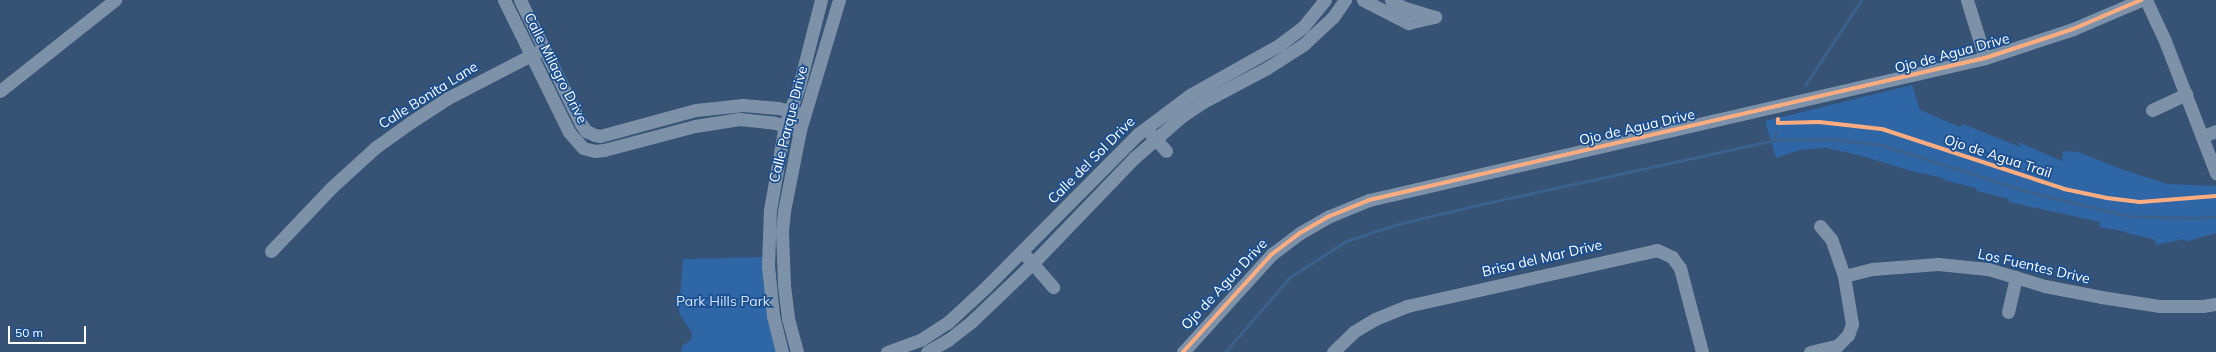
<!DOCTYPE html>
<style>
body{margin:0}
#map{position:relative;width:2216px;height:352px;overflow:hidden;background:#365274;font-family:Mulish,sans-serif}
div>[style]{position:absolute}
.green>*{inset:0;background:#2f66a5}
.stream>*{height:3px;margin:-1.5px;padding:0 1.5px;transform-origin:1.5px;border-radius:1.5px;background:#3b618d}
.minor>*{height:13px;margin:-6.5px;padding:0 6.5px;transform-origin:6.5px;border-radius:6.5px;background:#7d92a8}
.cycleway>*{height:4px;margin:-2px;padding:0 2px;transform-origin:2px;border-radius:2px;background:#ffac80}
span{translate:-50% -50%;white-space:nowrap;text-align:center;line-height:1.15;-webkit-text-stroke:3.5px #1b4f8f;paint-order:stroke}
.street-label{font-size:14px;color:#fff}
.park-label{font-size:14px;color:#cfe3fa}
.scale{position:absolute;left:8px;top:326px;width:78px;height:18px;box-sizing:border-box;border:2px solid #fff;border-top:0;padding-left:5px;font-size:12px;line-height:14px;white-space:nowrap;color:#fff;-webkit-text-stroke:3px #1b4f8f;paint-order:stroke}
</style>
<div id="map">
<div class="green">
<i style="clip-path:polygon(1912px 85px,1920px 110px,1960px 127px,1963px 124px,2020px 147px,2018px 142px,2062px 161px,2063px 151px,2078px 152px,2121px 169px,2167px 184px,2216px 186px,2216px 233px,2185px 242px,2184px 239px,2155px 245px,2156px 240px,2127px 233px,2127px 232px,2099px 227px,2100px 222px,2009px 202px,2009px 199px,1977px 191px,1976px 188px,1943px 180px,1943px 178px,1911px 171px,1859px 155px,1826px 148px,1800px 150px,1776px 158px,1765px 121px)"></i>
<i style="clip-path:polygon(762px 257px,764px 289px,776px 352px,681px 352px,682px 346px,691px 340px,692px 333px,679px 313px,683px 259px)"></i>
</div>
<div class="stream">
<i style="left:1805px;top:85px;width:102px;rotate:-56.6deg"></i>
<i style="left:1773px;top:141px;width:10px;rotate:-73deg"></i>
<i style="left:1225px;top:352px;width:99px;rotate:-49.1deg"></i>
<i style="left:1290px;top:277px;width:67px;rotate:-32.7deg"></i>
<i style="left:1346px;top:241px;width:51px;rotate:-18.4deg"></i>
<i style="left:1394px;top:225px;width:85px;rotate:-13.5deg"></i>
<i style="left:1477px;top:205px;width:304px;rotate:-12.3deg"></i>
<i style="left:1774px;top:140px;width:57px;rotate:-1deg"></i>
<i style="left:1831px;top:139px;width:51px;rotate:6.7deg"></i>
<i style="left:1882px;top:145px;width:151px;rotate:17.7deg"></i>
<i style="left:2026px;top:191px;width:105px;rotate:13.8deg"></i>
<i style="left:2128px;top:216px;width:67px;rotate:1.7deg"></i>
<i style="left:2195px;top:218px;width:21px;rotate:-5deg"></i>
</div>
<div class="minor">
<i style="left:504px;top:0;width:147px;rotate:63.8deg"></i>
<i style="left:569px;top:132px;width:21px;rotate:49deg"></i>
<i style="left:583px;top:148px;width:12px;rotate:14deg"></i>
<i style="left:595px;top:151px;width:9px;rotate:-6deg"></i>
<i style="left:604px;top:150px;width:94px;rotate:-14.8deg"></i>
<i style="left:695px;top:126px;width:45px;rotate:-9deg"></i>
<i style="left:739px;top:119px;width:36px;rotate:6deg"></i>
<i style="left:775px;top:123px;width:26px;rotate:16deg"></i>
<i style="left:520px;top:0;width:138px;rotate:63.8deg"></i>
<i style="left:581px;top:124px;width:9px;rotate:54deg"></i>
<i style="left:586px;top:131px;width:10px;rotate:24deg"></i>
<i style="left:595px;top:135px;width:5px;rotate:11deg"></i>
<i style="left:600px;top:136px;width:99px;rotate:-15.2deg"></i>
<i style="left:696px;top:110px;width:47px;rotate:-6.1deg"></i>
<i style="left:743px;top:105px;width:35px;rotate:5deg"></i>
<i style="left:778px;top:108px;width:27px;rotate:13deg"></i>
<i style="left:1363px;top:0;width:51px;rotate:27.1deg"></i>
<i style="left:1408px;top:23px;width:28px;rotate:-13deg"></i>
<i style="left:1391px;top:0;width:13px;rotate:32deg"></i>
<i style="left:1402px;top:7px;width:34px;rotate:17deg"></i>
<i style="left:1967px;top:0;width:61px;rotate:72.8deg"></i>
<i style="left:2146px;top:0;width:45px;rotate:65.1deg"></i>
<i style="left:2165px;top:41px;width:142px;rotate:68.9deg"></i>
<i style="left:0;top:91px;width:147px;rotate:-38.4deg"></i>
<i style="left:2152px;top:110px;width:38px;rotate:-25deg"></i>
<i style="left:1150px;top:133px;width:24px;rotate:48deg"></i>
<i style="left:2203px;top:136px;width:14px;rotate:-21deg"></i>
<i style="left:271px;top:251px;width:88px;rotate:-46.4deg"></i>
<i style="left:332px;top:187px;width:59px;rotate:-42.3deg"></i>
<i style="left:376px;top:147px;width:43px;rotate:-35.5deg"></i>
<i style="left:411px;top:122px;width:44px;rotate:-33deg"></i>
<i style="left:448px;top:98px;width:102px;rotate:-27.3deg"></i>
<i style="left:1027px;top:257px;width:40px;rotate:49deg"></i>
<i style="left:1844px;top:276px;width:29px;rotate:-14deg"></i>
<i style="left:1872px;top:269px;width:66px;rotate:-4.3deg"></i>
<i style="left:1938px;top:264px;width:50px;rotate:5.7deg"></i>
<i style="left:1988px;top:269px;width:59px;rotate:16.6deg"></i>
<i style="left:2045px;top:286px;width:57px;rotate:11.1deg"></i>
<i style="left:2101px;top:297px;width:60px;rotate:8.7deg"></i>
<i style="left:2160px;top:306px;width:43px"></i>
<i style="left:2203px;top:306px;width:13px;rotate:-9deg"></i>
<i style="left:2008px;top:312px;width:36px;rotate:-77deg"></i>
<i style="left:782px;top:352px;width:38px;rotate:-104deg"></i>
<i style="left:773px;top:315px;width:49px;rotate:-95.8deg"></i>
<i style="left:768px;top:266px;width:56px;rotate:-88deg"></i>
<i style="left:770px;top:210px;width:86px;rotate:-80deg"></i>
<i style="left:785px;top:125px;width:41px;rotate:-70.3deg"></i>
<i style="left:799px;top:86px;width:89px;rotate:-75.7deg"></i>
<i style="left:797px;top:352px;width:35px;rotate:-105deg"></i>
<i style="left:788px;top:318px;width:34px;rotate:-97deg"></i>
<i style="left:784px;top:284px;width:53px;rotate:-92.2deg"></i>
<i style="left:782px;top:231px;width:20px;rotate:-84deg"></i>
<i style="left:784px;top:211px;width:83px;rotate:-78.8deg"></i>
<i style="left:800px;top:130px;width:136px;rotate:-73.3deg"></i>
<i style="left:887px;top:352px;width:37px;rotate:-20deg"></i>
<i style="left:922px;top:339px;width:30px;rotate:-33deg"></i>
<i style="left:947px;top:323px;width:52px;rotate:-42.6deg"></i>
<i style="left:985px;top:288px;width:217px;rotate:-45.2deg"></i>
<i style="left:1138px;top:134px;width:65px;rotate:-36.9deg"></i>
<i style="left:1190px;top:95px;width:102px;rotate:-29.3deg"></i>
<i style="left:1279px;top:45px;width:30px;rotate:-37deg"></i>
<i style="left:1303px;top:27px;width:35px;rotate:-51deg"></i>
<i style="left:927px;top:352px;width:24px;rotate:-30deg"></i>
<i style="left:948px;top:340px;width:31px;rotate:-38deg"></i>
<i style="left:972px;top:321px;width:84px;rotate:-43.6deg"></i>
<i style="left:1033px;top:263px;width:146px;rotate:-46.1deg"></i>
<i style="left:1134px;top:158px;width:64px;rotate:-41.2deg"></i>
<i style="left:1182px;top:116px;width:25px;rotate:-34deg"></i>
<i style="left:1203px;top:102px;width:72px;rotate:-28deg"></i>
<i style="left:1267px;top:68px;width:43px;rotate:-32.6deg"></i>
<i style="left:1303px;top:45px;width:41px;rotate:-43deg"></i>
<i style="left:1333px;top:17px;width:21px;rotate:-55deg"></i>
<i style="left:1183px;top:352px;width:132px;rotate:-47.8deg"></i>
<i style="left:1272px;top:254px;width:35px;rotate:-37deg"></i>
<i style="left:1300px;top:233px;width:34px;rotate:-30deg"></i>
<i style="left:1330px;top:216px;width:42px;rotate:-22.3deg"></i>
<i style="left:1369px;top:200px;width:632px;rotate:-12.98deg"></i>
<i style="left:1985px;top:58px;width:93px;rotate:-18.2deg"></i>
<i style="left:2073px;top:29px;width:74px;rotate:-23.1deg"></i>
<i style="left:1333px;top:352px;width:30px;rotate:-44deg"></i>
<i style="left:1355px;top:331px;width:23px;rotate:-31deg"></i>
<i style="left:1375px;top:319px;width:35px;rotate:-22deg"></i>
<i style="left:1407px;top:306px;width:256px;rotate:-12.6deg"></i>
<i style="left:1657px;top:250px;width:17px;rotate:25deg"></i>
<i style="left:1672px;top:257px;width:14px;rotate:54deg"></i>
<i style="left:1680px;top:268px;width:87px;rotate:75.3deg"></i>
<i style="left:1810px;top:352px;width:28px;rotate:-13deg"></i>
<i style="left:1837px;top:346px;width:16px;rotate:-45deg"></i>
<i style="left:1848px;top:335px;width:12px;rotate:-70deg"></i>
<i style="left:1852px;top:324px;width:49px;rotate:-99.5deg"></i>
<i style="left:1844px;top:276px;width:39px;rotate:-109deg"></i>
<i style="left:1831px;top:239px;width:17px;rotate:-130deg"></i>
</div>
<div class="cycleway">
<i style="left:1778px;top:119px;width:4px;rotate:90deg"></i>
<i style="left:1778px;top:123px;width:41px;rotate:-1.4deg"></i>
<i style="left:1819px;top:122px;width:63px;rotate:6.3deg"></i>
<i style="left:1882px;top:129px;width:192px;rotate:18.2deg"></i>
<i style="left:2064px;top:189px;width:44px;rotate:11.8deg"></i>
<i style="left:2107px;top:198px;width:33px;rotate:7deg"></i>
<i style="left:2140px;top:202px;width:76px;rotate:-4.5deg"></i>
<i style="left:1183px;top:352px;width:132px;rotate:-47.8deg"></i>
<i style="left:1272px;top:254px;width:35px;rotate:-37deg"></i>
<i style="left:1300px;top:233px;width:34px;rotate:-30deg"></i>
<i style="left:1330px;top:216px;width:42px;rotate:-22.3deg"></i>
<i style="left:1369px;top:200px;width:632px;rotate:-12.98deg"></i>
<i style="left:1985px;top:58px;width:93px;rotate:-18.2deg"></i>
<i style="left:2073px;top:29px;width:74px;rotate:-23.1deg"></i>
</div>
<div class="street-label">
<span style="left:1952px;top:53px;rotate:-15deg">Ojo de Agua Drive</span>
<span style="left:556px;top:68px;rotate:63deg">Calle Milagro Drive</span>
<span style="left:428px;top:95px;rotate:-32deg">Calle Bonita Lane</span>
<span style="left:788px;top:124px;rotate:-76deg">Calle Parque Drive</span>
<span style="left:1637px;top:127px;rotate:-13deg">Ojo de Agua Drive</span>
<span style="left:1998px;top:156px;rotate:18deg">Ojo de Agua Trail</span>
<span style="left:1091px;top:160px;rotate:-45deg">Calle del Sol Drive</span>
<span style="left:1542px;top:258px;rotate:-13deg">Brisa del Mar Drive</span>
<span style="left:2034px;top:266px;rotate:13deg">Los Fuentes Drive</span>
<span style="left:1224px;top:284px;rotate:-47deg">Ojo de Agua Drive</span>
</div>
<div class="park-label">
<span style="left:723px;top:301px">Park Hills Park</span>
</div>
<div class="scale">50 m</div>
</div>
